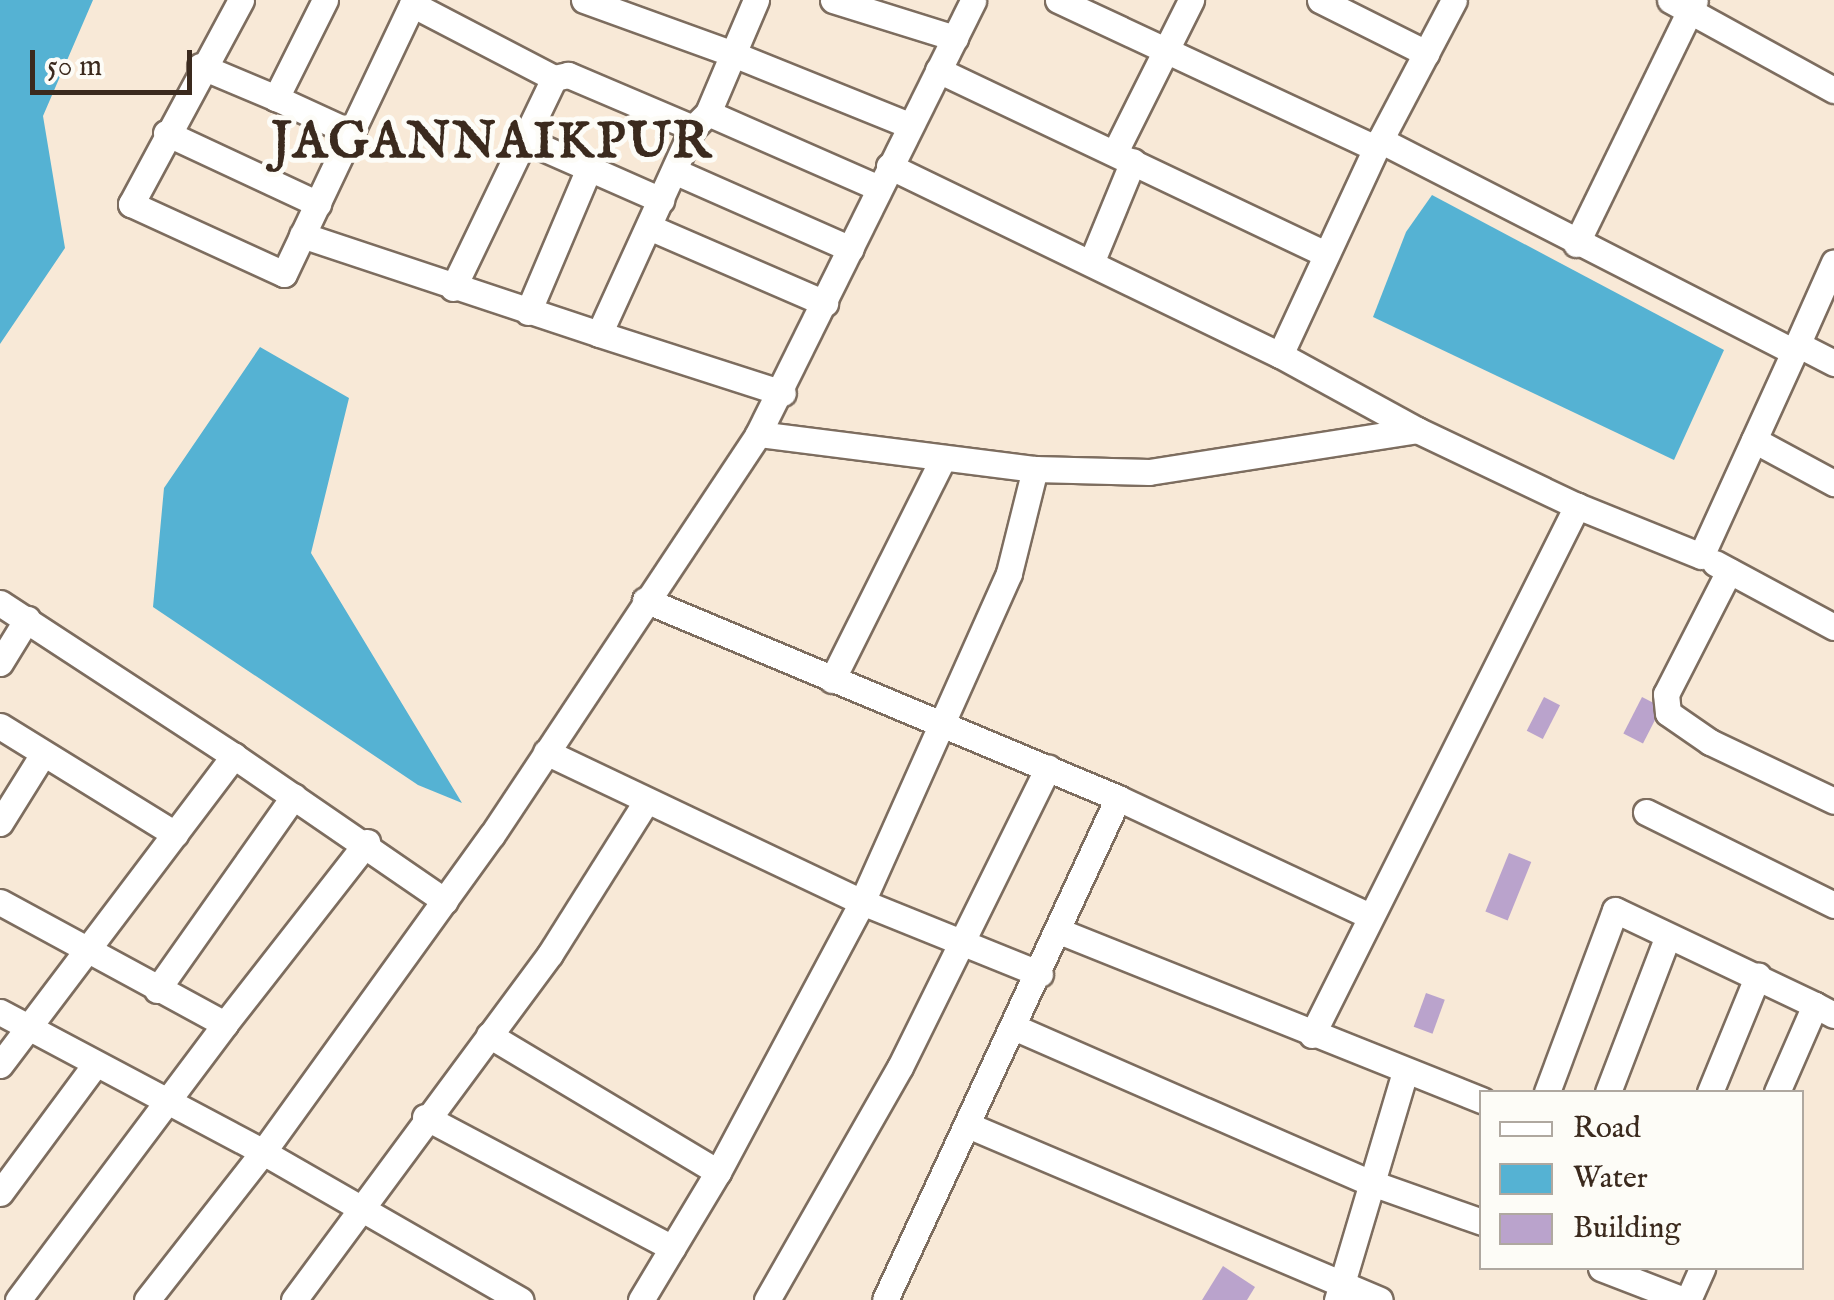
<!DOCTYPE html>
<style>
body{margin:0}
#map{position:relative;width:1834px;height:1300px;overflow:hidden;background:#f8e9d7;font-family:"IM FELL English",serif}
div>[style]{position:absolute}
.water>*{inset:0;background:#55b2d3}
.building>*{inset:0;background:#baa3cc;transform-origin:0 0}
.roads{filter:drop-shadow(2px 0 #7d6d5f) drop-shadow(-2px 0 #7d6d5f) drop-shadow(0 2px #7d6d5f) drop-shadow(0 -2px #7d6d5f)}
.minor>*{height:25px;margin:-12.5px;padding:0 12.5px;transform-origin:12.5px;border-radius:12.5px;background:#fff}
span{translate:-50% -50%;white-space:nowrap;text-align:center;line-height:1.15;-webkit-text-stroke:10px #fdfcf7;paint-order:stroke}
.district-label{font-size:50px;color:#3b2a1e;font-weight:700;letter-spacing:2.5px}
.legend{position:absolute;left:1479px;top:1090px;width:325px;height:180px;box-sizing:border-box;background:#fdfcf7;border:2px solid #afa8a0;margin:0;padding:12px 18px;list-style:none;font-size:30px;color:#3b2a1e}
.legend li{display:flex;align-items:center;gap:20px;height:50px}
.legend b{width:50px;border:2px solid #afa8a0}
.scale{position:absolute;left:30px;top:50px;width:162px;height:45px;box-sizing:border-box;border:5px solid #3b2a1e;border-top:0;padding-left:12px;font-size:30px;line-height:35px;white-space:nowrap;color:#3b2a1e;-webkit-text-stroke:8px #fdfcf7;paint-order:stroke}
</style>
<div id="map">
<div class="water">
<i style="clip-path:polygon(0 0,93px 0,43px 116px,65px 248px,0 344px)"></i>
<i style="clip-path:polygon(1432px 195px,1724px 350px,1674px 460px,1373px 317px,1406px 232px)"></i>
<i style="clip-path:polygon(260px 347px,349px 398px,311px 553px,462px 803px,418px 785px,153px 607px,164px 488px)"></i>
</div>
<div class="building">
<i style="left:1544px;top:697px;width:18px;height:38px;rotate:27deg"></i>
<i style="left:1642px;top:697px;width:22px;height:41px;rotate:27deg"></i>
<i style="left:1509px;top:853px;width:24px;height:63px;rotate:22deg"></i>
<i style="left:1426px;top:993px;width:20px;height:36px;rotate:20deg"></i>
<i style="clip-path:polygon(1223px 1266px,1255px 1287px,1247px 1300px,1202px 1300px)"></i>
</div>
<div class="roads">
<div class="minor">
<i style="left:241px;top:0;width:232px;rotate:118.3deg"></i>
<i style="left:131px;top:204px;width:168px;rotate:24.6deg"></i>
<i style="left:284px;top:274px;width:303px;rotate:-64.6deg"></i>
<i style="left:325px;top:0;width:110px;rotate:116.6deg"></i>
<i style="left:276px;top:98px;width:84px;rotate:24.7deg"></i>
<i style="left:584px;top:0;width:158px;rotate:19.9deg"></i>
<i style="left:733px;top:54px;width:64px;rotate:113deg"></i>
<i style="left:708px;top:113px;width:21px;rotate:135deg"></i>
<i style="left:756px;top:0;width:59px;rotate:113.1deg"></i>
<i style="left:733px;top:54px;width:190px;rotate:22deg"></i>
<i style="left:833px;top:0;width:128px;rotate:17.3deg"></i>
<i style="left:1058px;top:0;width:351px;rotate:25deg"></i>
<i style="left:1320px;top:0;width:119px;rotate:26.6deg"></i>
<i style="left:1670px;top:0;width:187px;rotate:28.8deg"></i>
<i style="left:200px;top:66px;width:82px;rotate:22.8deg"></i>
<i style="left:938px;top:70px;width:429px;rotate:25.4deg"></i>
<i style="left:708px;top:113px;width:187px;rotate:23.7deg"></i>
<i style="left:166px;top:133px;width:168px;rotate:25deg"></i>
<i style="left:525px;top:140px;width:149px;rotate:23.8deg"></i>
<i style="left:1380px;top:140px;width:465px;rotate:27.1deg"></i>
<i style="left:1794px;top:352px;width:224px;rotate:114.5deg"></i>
<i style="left:1701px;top:556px;width:134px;rotate:-158deg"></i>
<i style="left:1115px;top:152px;width:170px;rotate:-63.4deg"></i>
<i style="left:889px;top:166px;width:434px;rotate:25.8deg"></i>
<i style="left:1280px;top:355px;width:228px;rotate:-65.1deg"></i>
<i style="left:1376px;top:148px;width:167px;rotate:-62.2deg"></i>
<i style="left:674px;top:171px;width:193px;rotate:23.8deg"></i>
<i style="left:649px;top:227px;width:192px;rotate:23.4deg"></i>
<i style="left:302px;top:235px;width:313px;rotate:18.4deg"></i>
<i style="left:599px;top:334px;width:226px;rotate:-65.5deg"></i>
<i style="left:693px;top:128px;width:136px;rotate:-157deg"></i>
<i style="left:568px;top:75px;width:14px;rotate:168deg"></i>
<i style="left:554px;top:78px;width:160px;rotate:-152.5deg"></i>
<i style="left:1576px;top:244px;width:271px;rotate:-64deg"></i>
<i style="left:1091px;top:263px;width:110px;rotate:-67.6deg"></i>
<i style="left:453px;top:288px;width:233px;rotate:-64.3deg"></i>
<i style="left:528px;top:312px;width:156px;rotate:-67deg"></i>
<i style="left:599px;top:334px;width:193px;rotate:17.8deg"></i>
<i style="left:1797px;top:344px;width:42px;rotate:27.2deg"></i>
<i style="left:1794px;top:352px;width:98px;rotate:-66deg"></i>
<i style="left:1754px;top:440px;width:91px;rotate:28.3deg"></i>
<i style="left:1035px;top:469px;width:114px;rotate:1.5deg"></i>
<i style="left:1149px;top:472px;width:271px;rotate:-8.9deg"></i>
<i style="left:1417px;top:430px;width:156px;rotate:-151.3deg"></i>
<i style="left:1715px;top:563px;width:135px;rotate:28.3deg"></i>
<i style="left:1729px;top:571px;width:138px;rotate:117.1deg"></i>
<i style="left:1666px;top:694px;width:19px;rotate:84deg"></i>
<i style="left:1668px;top:713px;width:51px;rotate:34.6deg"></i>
<i style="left:1710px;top:742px;width:137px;rotate:25.4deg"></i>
<i style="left:645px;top:600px;width:513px;rotate:22.71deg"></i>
<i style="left:1118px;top:798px;width:553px;rotate:114.9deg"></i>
<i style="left:0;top:603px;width:280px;rotate:33.2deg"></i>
<i style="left:0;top:663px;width:52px;rotate:-58.5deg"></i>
<i style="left:832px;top:680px;width:248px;rotate:-63.4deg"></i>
<i style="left:0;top:726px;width:206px;rotate:31.7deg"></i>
<i style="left:546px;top:752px;width:350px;rotate:25.4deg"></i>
<i style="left:862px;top:902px;width:192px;rotate:22deg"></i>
<i style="left:1118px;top:798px;width:278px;rotate:25.1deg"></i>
<i style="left:1646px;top:812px;width:210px;rotate:26.3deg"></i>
<i style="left:0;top:823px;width:81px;rotate:-58.1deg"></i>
<i style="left:0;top:902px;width:256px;rotate:28.5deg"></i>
<i style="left:225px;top:1024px;width:231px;rotate:-52deg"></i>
<i style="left:1059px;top:931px;width:456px;rotate:21.8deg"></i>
<i style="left:157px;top:990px;width:237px;rotate:-54.8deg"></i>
<i style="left:0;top:1012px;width:298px;rotate:28deg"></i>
<i style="left:263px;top:1152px;width:297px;rotate:29.9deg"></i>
<i style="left:1016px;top:1028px;width:385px;rotate:23.6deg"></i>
<i style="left:1369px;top:1182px;width:120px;rotate:19.5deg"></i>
<i style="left:489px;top:1035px;width:267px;rotate:30.9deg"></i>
<i style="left:1312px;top:1035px;width:592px;rotate:-63.39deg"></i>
<i style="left:1577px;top:506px;width:177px;rotate:-154.6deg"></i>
<i style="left:0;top:1065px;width:388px;rotate:-52.9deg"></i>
<i style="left:234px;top:756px;width:256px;rotate:34.5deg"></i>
<i style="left:1547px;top:1092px;width:194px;rotate:-69.5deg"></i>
<i style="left:1615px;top:910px;width:221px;rotate:25.4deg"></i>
<i style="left:1608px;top:1092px;width:167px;rotate:-69deg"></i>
<i style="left:1710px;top:1092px;width:126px;rotate:-67.7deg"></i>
<i style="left:1777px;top:1092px;width:95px;rotate:-66.4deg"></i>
<i style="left:1815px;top:1005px;width:21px;rotate:28deg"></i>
<i style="left:425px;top:1117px;width:280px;rotate:27.9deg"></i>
<i style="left:970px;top:1126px;width:445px;rotate:23deg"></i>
<i style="left:0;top:1193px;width:158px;rotate:-53.5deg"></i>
<i style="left:1601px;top:1268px;width:89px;rotate:21.1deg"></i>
<i style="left:18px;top:1300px;width:345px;rotate:-53.1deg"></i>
<i style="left:147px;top:1300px;width:188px;rotate:-51.9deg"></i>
<i style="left:263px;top:1152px;width:391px;rotate:-54.2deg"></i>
<i style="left:492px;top:835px;width:481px;rotate:-56.4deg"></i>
<i style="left:758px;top:434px;width:484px;rotate:-63.6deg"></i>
<i style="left:294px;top:1300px;width:430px;rotate:-53.5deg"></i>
<i style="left:550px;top:954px;width:178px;rotate:-57.8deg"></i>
<i style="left:641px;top:1300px;width:149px;rotate:-59deg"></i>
<i style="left:718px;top:1172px;width:306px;rotate:-61.9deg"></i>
<i style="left:862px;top:902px;width:360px;rotate:-65.9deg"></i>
<i style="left:1009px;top:573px;width:107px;rotate:-76deg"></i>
<i style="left:1035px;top:469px;width:279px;rotate:-172.8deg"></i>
<i style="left:767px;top:1300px;width:268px;rotate:-60.3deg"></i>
<i style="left:900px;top:1067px;width:334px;rotate:-63.7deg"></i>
<i style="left:1337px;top:1300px;width:238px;rotate:-73.4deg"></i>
<i style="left:1688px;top:1300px;width:35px;rotate:-66deg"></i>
</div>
</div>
<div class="district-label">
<span style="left:492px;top:144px">JAGANNAIKPUR</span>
</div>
<ul class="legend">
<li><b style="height:12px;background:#fff"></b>Road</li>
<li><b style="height:28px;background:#55b2d3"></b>Water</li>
<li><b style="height:28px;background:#baa3cc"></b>Building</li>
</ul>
<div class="scale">50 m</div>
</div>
